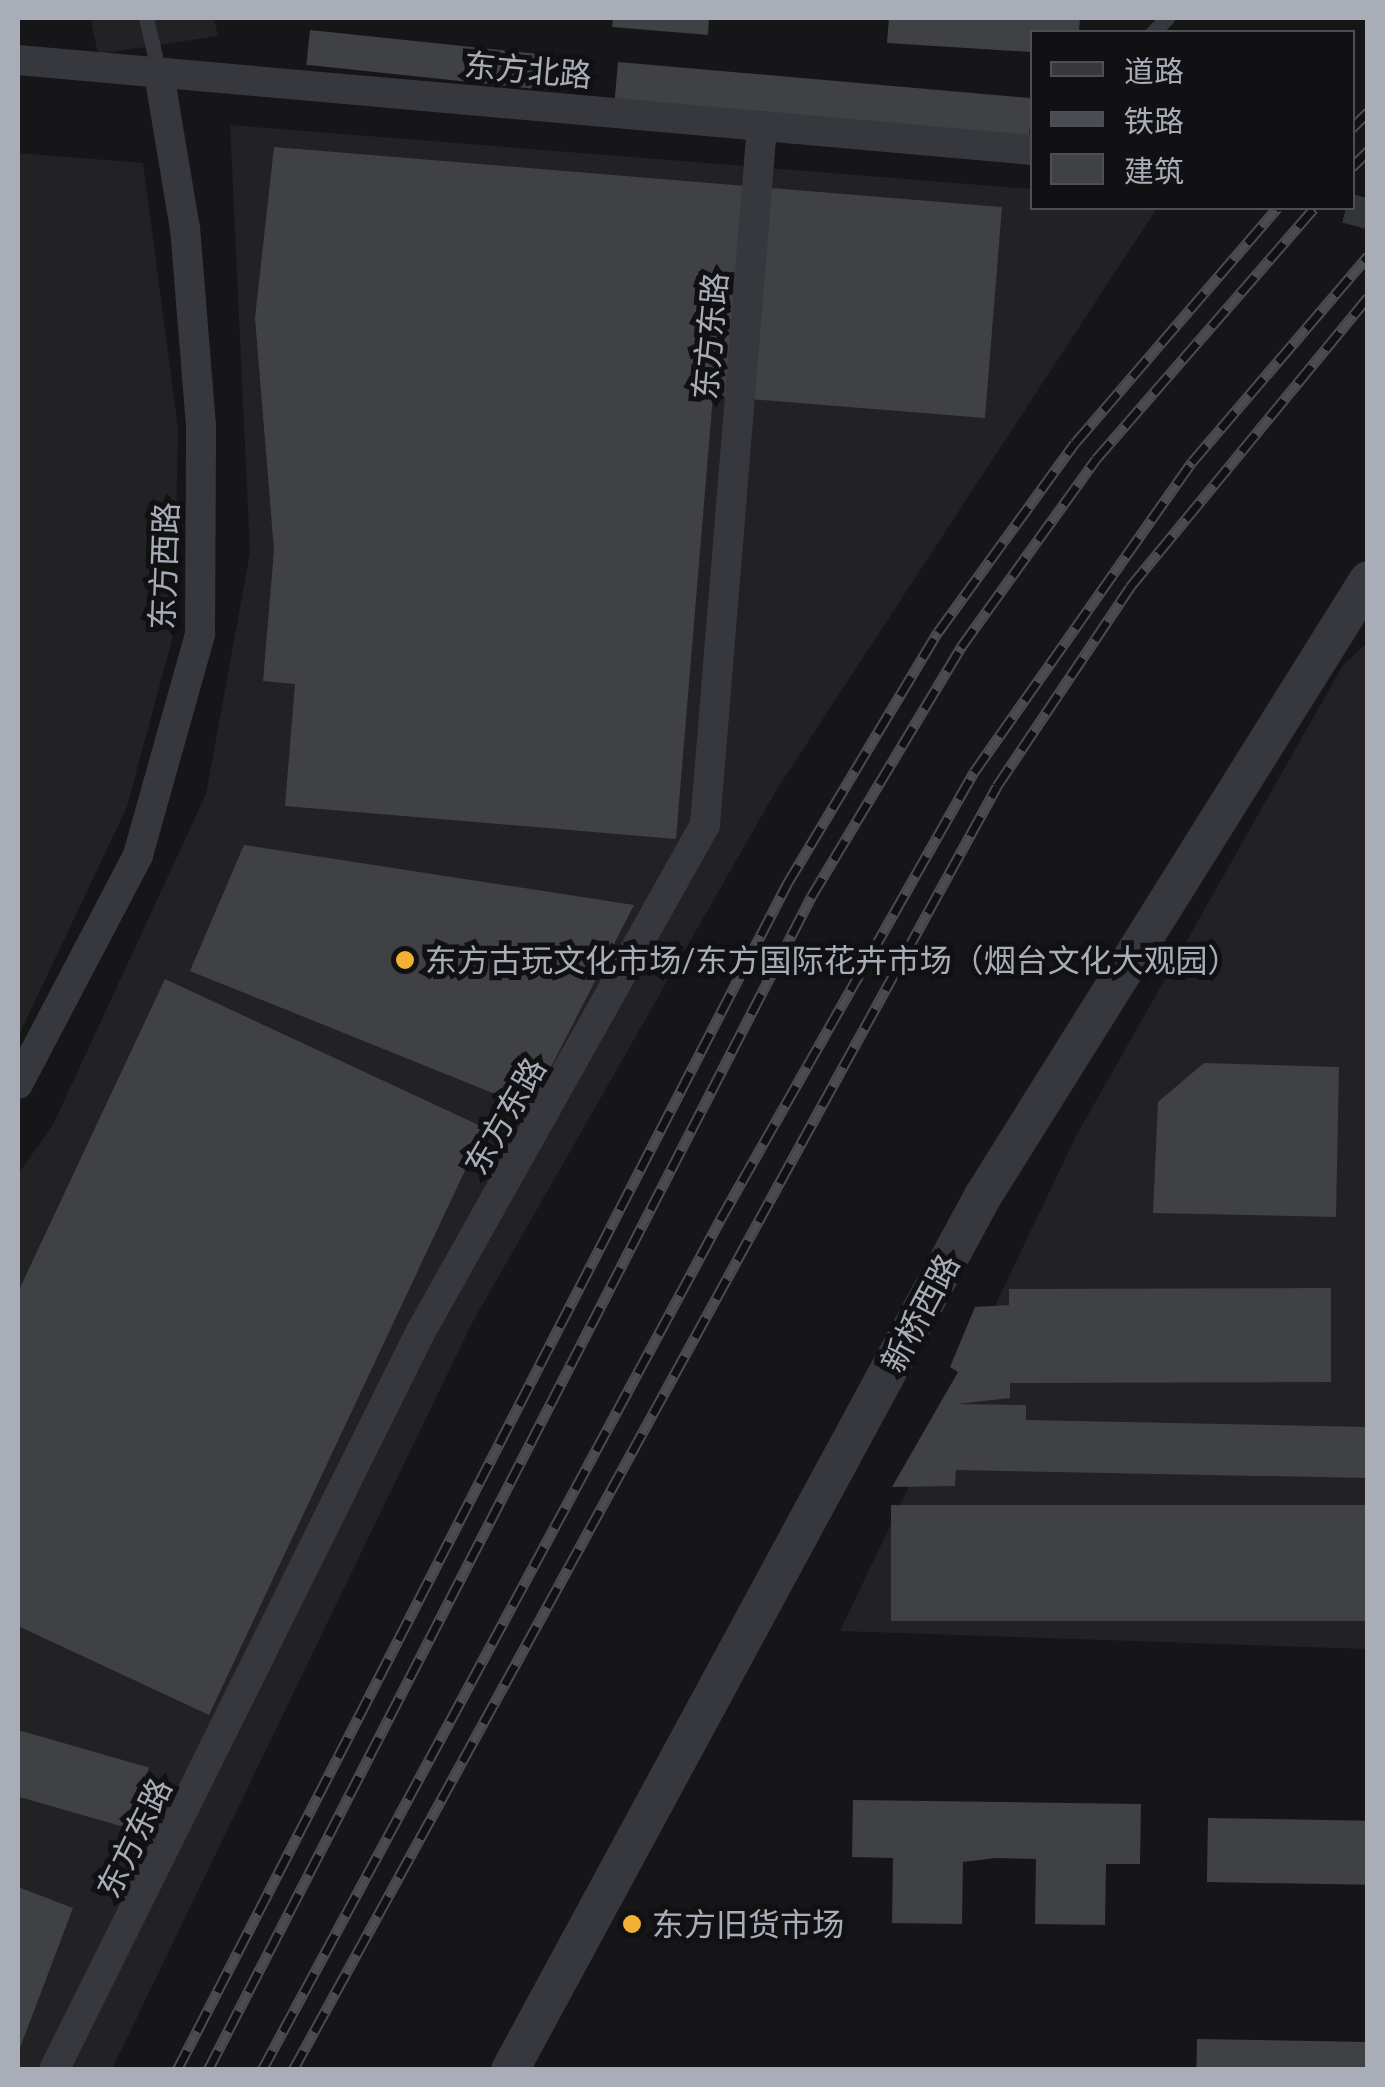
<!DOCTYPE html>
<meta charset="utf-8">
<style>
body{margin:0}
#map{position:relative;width:1385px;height:2087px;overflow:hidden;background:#161618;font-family:Lato,"Noto Sans SC",sans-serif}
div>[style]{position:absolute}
.built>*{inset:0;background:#222225}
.building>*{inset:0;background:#404145;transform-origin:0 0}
.minor-tunnel>*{height:30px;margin-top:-15px;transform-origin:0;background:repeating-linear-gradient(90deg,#333438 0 30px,transparent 0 45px)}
.service>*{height:15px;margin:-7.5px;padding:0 7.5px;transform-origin:7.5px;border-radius:7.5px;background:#37383d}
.minor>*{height:30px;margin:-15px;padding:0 15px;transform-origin:15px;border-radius:15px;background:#37383d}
.tertiary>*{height:38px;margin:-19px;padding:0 19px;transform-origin:19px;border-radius:19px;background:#37383d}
.rail>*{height:11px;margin-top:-5.5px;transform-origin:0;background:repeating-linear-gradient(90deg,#111113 0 22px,#4a4c52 0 44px);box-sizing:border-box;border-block:2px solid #4a4c52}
.dots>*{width:28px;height:28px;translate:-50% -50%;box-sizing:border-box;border:5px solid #111113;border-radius:50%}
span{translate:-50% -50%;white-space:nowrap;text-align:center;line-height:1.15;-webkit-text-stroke:10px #111113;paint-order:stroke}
.street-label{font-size:32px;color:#a8adb8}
.poi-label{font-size:32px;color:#a8adb8}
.left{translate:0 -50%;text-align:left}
.frame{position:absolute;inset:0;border:20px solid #a8adb8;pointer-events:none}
.legend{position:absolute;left:1030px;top:30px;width:325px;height:180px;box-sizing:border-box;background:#111113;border:2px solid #4d4f55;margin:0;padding:12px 18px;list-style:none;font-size:30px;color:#a8adb8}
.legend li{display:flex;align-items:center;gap:20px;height:50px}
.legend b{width:50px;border:2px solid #4d4f55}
</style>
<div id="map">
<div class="built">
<i style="clip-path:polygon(56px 18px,214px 18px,218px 36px,98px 54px,91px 20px)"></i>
<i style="clip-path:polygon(230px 125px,1032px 189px,1032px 208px,1157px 208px,777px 789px,472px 1323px,112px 2069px,18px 2070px,18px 1174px,53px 1125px,206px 794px,250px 553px)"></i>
<i style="clip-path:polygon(18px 153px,143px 163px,178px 428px,174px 632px,127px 807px,18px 1037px)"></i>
<i style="clip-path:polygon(1367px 643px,1367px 1649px,840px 1631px,1075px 1138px,1343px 665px)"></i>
</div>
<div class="building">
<i style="clip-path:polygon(613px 18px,709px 18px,708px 35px,612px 27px)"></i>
<i style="clip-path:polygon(889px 18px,1080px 18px,1079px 32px,1032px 32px,1032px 52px,887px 43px)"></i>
<i style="left:310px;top:30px;width:243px;height:35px;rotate:6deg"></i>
<i style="left:618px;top:62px;width:416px;height:40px;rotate:5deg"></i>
<i style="clip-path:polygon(274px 147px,1002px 207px,985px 418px,713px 396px,676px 839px,285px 806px,295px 684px,263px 681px,274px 550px,255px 318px)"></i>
<i style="clip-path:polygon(244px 845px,634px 905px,530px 1108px,190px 971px)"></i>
<i style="clip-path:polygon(165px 979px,485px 1128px,209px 1715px,18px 1626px,18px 1292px)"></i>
<i style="clip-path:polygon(1204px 1063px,1339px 1067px,1336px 1217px,1153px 1213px,1158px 1102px)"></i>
<i style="clip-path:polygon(1331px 1288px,1331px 1382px,1010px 1383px,1010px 1398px,957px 1404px,1026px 1405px,1026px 1420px,1368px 1427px,1368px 1478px,956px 1470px,955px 1486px,892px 1487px,958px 1372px,950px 1367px,975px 1307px,1009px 1305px,1009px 1289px)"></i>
<i style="left:891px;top:1505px;width:477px;height:116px"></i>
<i style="left:18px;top:1730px;width:136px;height:64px;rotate:16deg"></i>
<i style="clip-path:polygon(853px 1800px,1141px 1804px,1140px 1864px,1106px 1864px,1105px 1925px,1035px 1924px,1036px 1859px,996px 1858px,963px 1862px,962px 1924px,892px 1923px,893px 1858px,852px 1857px)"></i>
<i style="left:1208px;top:1818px;width:160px;height:64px;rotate:1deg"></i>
<i style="clip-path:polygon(18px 1887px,73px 1908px,18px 2053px)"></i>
<i style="left:1197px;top:2039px;width:171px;height:31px;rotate:1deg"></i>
</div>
<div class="minor-tunnel">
<i style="left:1346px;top:208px;width:23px;rotate:15deg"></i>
</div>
<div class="service">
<i style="left:146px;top:18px;width:57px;rotate:76.7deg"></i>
<i style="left:1153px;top:32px;width:20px;rotate:-45deg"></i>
</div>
<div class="minor">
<i style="left:18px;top:60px;width:1018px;rotate:5.07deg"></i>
<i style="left:18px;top:1084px;width:259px;rotate:-62.3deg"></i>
<i style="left:138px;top:855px;width:230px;rotate:-74.3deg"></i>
<i style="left:200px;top:634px;width:208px;rotate:-89.7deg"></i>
<i style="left:201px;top:426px;width:198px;rotate:-94.6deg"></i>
<i style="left:185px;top:229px;width:158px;rotate:-99.5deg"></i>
<i style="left:54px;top:2070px;width:823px;rotate:-63.59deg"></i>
<i style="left:420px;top:1333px;width:582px;rotate:-60.71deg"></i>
<i style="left:705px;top:825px;width:701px;rotate:-85.34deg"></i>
</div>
<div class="tertiary">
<i style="left:510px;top:2070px;width:994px;rotate:-61.58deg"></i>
<i style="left:983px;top:1196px;width:726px;rotate:-57.99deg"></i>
</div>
<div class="rail">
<i style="left:1352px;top:128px;width:23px;rotate:-45deg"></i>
<i style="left:1352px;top:167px;width:23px;rotate:-45deg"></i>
<i style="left:177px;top:2070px;width:1334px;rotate:-62.78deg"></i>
<i style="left:787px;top:884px;width:294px;rotate:-59.1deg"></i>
<i style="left:938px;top:632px;width:233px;rotate:-54.1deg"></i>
<i style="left:1075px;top:443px;width:310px;rotate:-49.3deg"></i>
<i style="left:208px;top:2070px;width:1319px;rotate:-62.79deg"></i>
<i style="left:811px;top:897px;width:292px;rotate:-59deg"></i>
<i style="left:961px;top:647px;width:231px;rotate:-54.3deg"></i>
<i style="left:1096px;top:459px;width:332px;rotate:-49deg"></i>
<i style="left:262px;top:2070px;width:966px;rotate:-61.68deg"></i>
<i style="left:720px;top:1220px;width:515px;rotate:-60.45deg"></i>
<i style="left:974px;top:772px;width:379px;rotate:-54.9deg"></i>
<i style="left:1192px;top:462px;width:271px;rotate:-49.5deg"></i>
<i style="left:293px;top:2070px;width:1464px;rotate:-61.26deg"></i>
<i style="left:997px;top:786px;width:239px;rotate:-56.2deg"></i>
<i style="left:1130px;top:587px;width:375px;rotate:-50.6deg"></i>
</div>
<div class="dots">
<i style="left:405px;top:960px;background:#f2b134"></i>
<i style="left:632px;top:1924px;background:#f2b134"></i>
</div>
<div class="street-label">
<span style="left:528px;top:70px;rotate:5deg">东方北路</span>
<span style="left:710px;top:336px;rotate:-85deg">东方东路</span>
<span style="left:164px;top:566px;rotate:-88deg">东方西路</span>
<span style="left:505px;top:1116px;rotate:-60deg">东方东路</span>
<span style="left:920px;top:1313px;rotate:-62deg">新桥西路</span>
<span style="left:134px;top:1838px;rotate:-64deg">东方东路</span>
</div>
<div class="poi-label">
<span class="left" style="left:425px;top:960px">东方古玩文化市场/东方国际花卉市场（烟台文化大观园）</span>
<span class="left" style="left:652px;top:1924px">东方旧货市场</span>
</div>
<div class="frame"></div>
<ul class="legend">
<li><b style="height:12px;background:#37383d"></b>道路</li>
<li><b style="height:12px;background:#4a4c52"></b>铁路</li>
<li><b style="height:28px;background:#404145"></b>建筑</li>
</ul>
</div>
